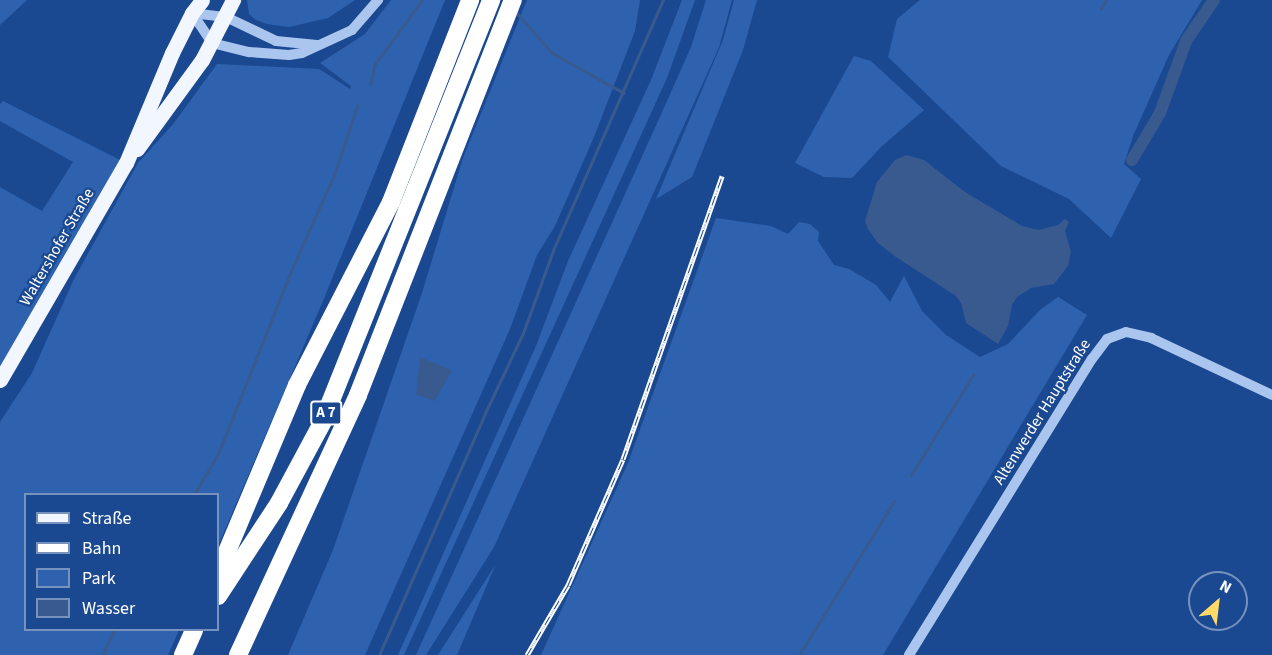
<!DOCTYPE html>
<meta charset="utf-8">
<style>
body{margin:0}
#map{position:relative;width:1272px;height:655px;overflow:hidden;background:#1b4991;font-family:"Source Sans 3",sans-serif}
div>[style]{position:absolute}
.green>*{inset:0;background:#2e62af}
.water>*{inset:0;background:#395a8f}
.stream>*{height:3px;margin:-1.5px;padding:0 1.5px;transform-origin:1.5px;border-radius:1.5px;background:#395a8f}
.canal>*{height:12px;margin:-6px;padding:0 6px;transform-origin:6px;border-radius:6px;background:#395a8f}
.minor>*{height:10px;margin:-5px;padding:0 5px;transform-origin:5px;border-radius:5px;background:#aac6ef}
.major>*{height:15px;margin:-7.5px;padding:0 7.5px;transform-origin:7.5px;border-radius:7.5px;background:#f2f6ff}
.highway>*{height:18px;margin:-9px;padding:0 9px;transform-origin:9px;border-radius:9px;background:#fff}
.rail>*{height:5px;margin-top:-2.5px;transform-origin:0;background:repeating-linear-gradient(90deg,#1b4991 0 9px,#fff 0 18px);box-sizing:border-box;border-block:2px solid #fff}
span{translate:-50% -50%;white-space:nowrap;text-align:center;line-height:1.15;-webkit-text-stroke:4.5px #1b4991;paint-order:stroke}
.shield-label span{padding:2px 4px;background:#1b4991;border:2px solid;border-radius:4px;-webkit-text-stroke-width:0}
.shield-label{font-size:15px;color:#fff;font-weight:700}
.street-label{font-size:16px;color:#fff}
.legend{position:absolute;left:24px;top:493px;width:195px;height:138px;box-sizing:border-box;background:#1b4991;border:2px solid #7692bd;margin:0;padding:8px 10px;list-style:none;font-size:18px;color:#fff}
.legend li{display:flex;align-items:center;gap:12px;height:30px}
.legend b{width:30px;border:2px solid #7692bd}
.north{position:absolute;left:1188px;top:571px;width:60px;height:60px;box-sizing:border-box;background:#1b4991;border:2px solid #7692bd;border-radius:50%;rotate:28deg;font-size:16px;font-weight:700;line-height:24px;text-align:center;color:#fff}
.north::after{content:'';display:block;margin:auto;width:21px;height:27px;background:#ffda68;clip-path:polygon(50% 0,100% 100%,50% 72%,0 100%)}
</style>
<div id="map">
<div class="green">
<i style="clip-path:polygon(0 0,27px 0,0 25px)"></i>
<i style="clip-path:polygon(247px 0,355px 0,328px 18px,289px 27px,267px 24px,256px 20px,249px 14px)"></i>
<i style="clip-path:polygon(391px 0,445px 0,323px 301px,218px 546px,218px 494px,26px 494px,26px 630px,179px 630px,168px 655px,0 655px,0 422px,32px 373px,74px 279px,138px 163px,174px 123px,217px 64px,319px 69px,350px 89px,351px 86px,320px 63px,365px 34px)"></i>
<i style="clip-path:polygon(527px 0,640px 0,635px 31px,594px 137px,555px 226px,537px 255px,510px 329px,365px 655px,288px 655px,333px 550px,422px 293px,463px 158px)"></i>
<i style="clip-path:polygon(682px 0,695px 0,667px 78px,404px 655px,398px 655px,536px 346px,568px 261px,651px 80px)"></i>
<i style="clip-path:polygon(706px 0,732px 0,719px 47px,707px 74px,494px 547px,426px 655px,416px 655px,659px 119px,691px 47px)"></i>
<i style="clip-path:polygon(734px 0,757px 0,743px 50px,692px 177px,656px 199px,723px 40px)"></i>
<i style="clip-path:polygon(920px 0,1202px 0,1169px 55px,1133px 136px,1124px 164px,1141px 179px,1111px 238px,1069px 199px,1001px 166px,888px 57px,897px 19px)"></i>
<i style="clip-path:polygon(854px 56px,871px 61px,924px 110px,882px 146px,852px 178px,824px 177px,795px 163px)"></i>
<i style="clip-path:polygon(3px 101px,126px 163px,0 380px,0 187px,42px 211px,73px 162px,0 121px,0 104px)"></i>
<i style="clip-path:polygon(716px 218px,771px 226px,788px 234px,799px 222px,810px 224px,819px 232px,818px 241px,834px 265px,849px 269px,876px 285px,890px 302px,904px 276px,922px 311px,946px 335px,980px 357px,1008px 344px,1040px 310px,1058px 297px,1087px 315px,883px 655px,541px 655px,628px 463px)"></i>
<i style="clip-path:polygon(495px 566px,457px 655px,438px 655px,494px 567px)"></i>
</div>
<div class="water">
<i style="clip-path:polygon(906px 155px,924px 160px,965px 192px,1022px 226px,1039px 230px,1058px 225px,1065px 219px,1069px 222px,1065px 231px,1071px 252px,1068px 266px,1054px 284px,1031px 288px,1017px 297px,1012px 305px,1008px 326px,998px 344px,966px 323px,961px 303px,956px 296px,893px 255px,877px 242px,868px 229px,865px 221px,877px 182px,895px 160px)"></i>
<i style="clip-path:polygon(420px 357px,452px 370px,435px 401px,416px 395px)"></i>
</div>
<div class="stream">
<i style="left:1101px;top:8px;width:9px;rotate:-58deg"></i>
<i style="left:515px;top:11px;width:56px;rotate:48.6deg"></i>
<i style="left:552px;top:53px;width:82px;rotate:29.1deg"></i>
<i style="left:370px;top:85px;width:22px;rotate:-77deg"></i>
<i style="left:375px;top:64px;width:79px;rotate:-53.7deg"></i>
<i style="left:911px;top:475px;width:118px;rotate:-58.2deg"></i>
<i style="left:194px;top:494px;width:47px;rotate:-59deg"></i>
<i style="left:218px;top:454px;width:197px;rotate:-68.3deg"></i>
<i style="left:291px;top:271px;width:108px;rotate:-66deg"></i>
<i style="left:335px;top:172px;width:70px;rotate:-71.6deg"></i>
<i style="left:102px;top:655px;width:28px;rotate:-64deg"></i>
<i style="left:379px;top:655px;width:264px;rotate:-66.3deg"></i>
<i style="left:485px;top:413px;width:89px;rotate:-64.6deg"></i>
<i style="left:523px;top:333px;width:90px;rotate:-70deg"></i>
<i style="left:554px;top:248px;width:271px;rotate:-66.3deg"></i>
<i style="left:799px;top:655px;width:181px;rotate:-58.3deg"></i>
</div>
<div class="canal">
<i style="left:1132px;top:160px;width:55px;rotate:-59.2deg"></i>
<i style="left:1160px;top:113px;width:77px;rotate:-70.1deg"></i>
<i style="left:1186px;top:41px;width:50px;rotate:-55.7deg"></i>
</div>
<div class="minor">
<i style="left:192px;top:13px;width:36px;rotate:56deg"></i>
<i style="left:212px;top:43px;width:38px;rotate:14deg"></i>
<i style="left:249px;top:52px;width:40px;rotate:4.3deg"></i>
<i style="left:289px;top:55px;width:13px;rotate:-9deg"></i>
<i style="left:302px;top:53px;width:55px;rotate:-24.7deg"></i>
<i style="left:352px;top:30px;width:40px;rotate:-49deg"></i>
<i style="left:192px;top:13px;width:34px;rotate:7deg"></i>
<i style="left:226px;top:17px;width:55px;rotate:25.6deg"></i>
<i style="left:276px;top:41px;width:41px;rotate:5.6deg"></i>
<i style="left:909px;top:655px;width:348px;rotate:-58.3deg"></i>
<i style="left:1092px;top:359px;width:25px;rotate:-53deg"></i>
<i style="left:1107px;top:339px;width:20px;rotate:-20deg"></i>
<i style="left:1126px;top:332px;width:26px;rotate:13deg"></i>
<i style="left:1151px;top:338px;width:134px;rotate:25.2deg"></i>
</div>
<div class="major">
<i style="left:137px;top:149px;width:110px;rotate:-53.9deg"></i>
<i style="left:202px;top:60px;width:68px;rotate:-62.7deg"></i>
<i style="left:0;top:380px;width:251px;rotate:-59.9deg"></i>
<i style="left:126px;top:163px;width:119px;rotate:-67.3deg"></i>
<i style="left:172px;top:53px;width:45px;rotate:-63.4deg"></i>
<i style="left:192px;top:13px;width:16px;rotate:-52deg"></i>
</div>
<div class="highway">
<i style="left:218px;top:573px;width:204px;rotate:-67.2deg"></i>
<i style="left:297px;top:385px;width:206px;rotate:-62.8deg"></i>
<i style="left:391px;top:202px;width:217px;rotate:-68.6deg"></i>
<i style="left:218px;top:596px;width:111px;rotate:-56.7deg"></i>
<i style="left:279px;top:503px;width:91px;rotate:-61.7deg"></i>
<i style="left:322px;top:423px;width:456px;rotate:-68.2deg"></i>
<i style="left:183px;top:655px;width:27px;rotate:-66deg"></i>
<i style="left:238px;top:655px;width:286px;rotate:-65.2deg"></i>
<i style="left:358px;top:395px;width:424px;rotate:-68.6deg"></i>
</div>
<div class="rail">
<i style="left:527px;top:655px;width:81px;rotate:-59.6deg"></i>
<i style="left:568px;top:585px;width:137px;rotate:-66.4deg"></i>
<i style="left:623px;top:459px;width:300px;rotate:-70.7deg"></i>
</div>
<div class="shield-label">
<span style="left:326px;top:413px">A 7</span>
</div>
<div class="street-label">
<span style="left:57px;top:247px;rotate:-60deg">Waltershofer Straße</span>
<span style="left:1042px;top:412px;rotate:-58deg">Altenwerder Hauptstraße</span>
</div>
<ul class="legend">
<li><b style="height:8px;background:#f2f6ff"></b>Straße</li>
<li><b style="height:8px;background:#fff"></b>Bahn</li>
<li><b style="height:16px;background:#2e62af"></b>Park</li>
<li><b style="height:16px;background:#395a8f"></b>Wasser</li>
</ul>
<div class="north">N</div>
</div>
